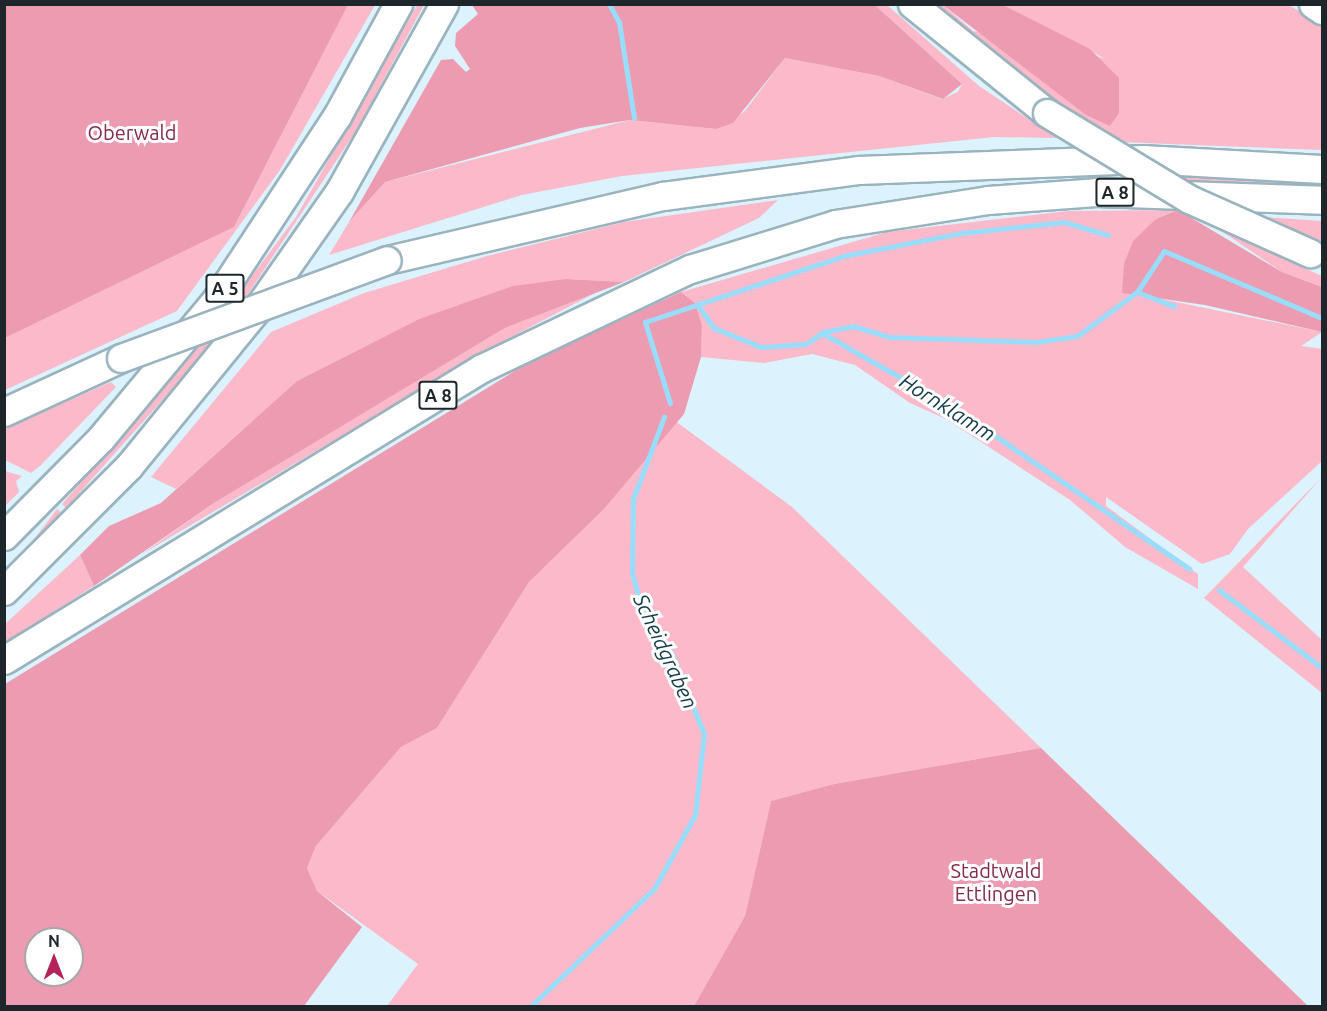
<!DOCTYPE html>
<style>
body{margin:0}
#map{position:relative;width:1327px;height:1011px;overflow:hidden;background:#dcf2fc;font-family:Ubuntu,sans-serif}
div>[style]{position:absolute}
.green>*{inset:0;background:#fcb9c9;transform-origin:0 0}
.forest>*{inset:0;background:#ed9bb0}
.stream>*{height:5px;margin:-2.5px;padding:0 2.5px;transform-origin:2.5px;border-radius:2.5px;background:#98defc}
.roads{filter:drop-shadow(2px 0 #99b3bf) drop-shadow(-2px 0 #99b3bf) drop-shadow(0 2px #99b3bf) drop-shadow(0 -2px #99b3bf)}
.highway>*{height:27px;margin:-13.5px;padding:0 13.5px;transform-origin:13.5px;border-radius:13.5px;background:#fff}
.bridges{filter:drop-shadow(2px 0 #99b3bf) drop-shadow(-2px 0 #99b3bf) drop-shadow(0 2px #99b3bf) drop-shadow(0 -2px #99b3bf)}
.highway-bridge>*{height:27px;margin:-13.5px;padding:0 13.5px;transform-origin:13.5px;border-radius:13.5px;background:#fff}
span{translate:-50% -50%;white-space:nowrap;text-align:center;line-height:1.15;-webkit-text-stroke:6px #fff;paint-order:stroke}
.shield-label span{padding:2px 4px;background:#fff;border:2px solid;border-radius:4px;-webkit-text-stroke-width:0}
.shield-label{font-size:18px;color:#1c262b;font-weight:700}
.park-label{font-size:20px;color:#862849}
.water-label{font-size:21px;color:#103949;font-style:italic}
.frame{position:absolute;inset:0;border:6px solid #1c262b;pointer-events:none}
.north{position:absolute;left:24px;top:927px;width:60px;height:60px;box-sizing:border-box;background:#fff;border:2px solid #a4a8aa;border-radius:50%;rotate:0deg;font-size:16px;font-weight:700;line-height:24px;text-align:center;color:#1c262b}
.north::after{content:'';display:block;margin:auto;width:21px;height:27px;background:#b2245b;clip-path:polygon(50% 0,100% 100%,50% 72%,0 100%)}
</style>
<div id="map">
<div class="green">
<i style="clip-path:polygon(348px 5px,375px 5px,280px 170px,177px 311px,5px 390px,5px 338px,234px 227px)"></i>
<i style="clip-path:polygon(417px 5px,424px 5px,356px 131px,246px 297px,192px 367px,66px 508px,62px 504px,202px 343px,296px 217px)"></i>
<i style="clip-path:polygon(875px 5px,887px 5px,979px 86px,1057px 138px,994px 137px,622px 176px,522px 195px,329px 255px,349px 222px,385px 182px,630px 120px,716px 129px,744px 112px,785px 58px,879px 76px,942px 99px,958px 92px,962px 84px)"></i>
<i style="clip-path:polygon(933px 5px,943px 5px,973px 31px,1104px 58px,1003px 5px,1288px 5px,1322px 23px,1322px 150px,1118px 142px,1021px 79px)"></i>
<i style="clip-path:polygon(1177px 175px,1322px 182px,1322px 188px,1188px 181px)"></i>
<i style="clip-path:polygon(778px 200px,759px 218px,624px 282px,566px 279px,419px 319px,297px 381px,176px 489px,151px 477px,271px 332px,364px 293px,487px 256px,624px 222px)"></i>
<i style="clip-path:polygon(1178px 210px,1156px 219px,1127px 292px,1322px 332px,1301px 346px,1322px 349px,1322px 461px,1248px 529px,1230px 554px,1202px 564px,1106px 497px,1106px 506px,1198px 574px,1198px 589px,1125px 547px,1070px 500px,946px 419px,910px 403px,855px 365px,812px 354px,764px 363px,701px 357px,702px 325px,695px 303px,681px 292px,887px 232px,1068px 211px)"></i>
<i style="clip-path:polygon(1264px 217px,1322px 221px,1322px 241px,1291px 229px)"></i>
<i style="clip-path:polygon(1220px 230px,1322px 276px,1322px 287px,1282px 272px)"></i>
<i style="clip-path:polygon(595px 293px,483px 352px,142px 554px,214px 503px,505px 328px)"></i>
<i style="clip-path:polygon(111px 382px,116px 387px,40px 466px,31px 473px,5px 460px,5px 428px)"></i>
<i style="clip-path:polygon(674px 420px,792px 507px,1041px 748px,834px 784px,771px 801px,745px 916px,694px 1006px,387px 1006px,418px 964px,317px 891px,307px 868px,316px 846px,401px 747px,437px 728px,529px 582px,603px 510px)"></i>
<i style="clip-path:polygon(5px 471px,22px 476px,16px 481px,19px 492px,5px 506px)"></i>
<i style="clip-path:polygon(1322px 477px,1243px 567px,1322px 640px,1322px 693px,1204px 598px)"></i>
<i style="left:57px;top:509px;width:5px;height:73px;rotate:37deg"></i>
<i style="clip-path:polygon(80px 555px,94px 586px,5px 643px,5px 624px)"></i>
</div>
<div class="forest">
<i style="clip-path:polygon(5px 4px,348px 4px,348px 5px,234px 227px,5px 338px)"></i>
<i style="clip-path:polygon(472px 5px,875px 5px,962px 84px,943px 99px,879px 76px,785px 58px,733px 123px,716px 129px,630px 120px,580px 128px,385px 182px,349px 222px,441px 60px,453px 59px,466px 72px,470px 69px,455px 46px,456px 33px,478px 14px)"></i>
<i style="clip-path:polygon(943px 5px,1003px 5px,1090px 49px,1119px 78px,1119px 113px,1110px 126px,1086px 115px)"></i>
<i style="clip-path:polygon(1178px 210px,1282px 272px,1322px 287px,1322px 332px,1205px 305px,1122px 293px,1124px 264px,1133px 241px,1156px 219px)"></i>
<i style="clip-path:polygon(566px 279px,624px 282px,505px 328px,214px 503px,94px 586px,80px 555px,109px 526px,161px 503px,297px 381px,419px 319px,513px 286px)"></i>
<i style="clip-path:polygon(evenodd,681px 292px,695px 303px,702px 325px,701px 357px,684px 414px,603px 510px,529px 582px,437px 728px,401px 747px,316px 846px,307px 868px,317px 891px,362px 927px,304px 1006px,5px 1006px,5px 684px,531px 361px,681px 292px,36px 939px,72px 939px,72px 975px,36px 975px,36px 939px)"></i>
<i style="clip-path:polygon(1041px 748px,1308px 1006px,694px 1006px,745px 916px,771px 801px,834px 784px)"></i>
</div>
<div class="stream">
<i style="left:609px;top:4px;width:21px;rotate:61deg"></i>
<i style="left:619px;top:22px;width:97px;rotate:81.1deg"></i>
<i style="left:1137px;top:292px;width:49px;rotate:-56.6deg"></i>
<i style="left:1164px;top:251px;width:172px;rotate:23deg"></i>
<i style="left:697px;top:304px;width:29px;rotate:55deg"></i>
<i style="left:714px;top:328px;width:51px;rotate:22deg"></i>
<i style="left:761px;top:347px;width:45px;rotate:-3.8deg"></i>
<i style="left:806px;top:344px;width:19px;rotate:-35deg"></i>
<i style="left:822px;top:333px;width:154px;rotate:29.6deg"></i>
<i style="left:956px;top:409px;width:283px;rotate:34.4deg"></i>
<i style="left:823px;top:332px;width:31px;rotate:-11deg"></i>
<i style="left:853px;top:326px;width:39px;rotate:17deg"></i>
<i style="left:890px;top:337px;width:147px;rotate:1.9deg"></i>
<i style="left:1037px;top:342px;width:40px;rotate:-8.5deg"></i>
<i style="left:1077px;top:336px;width:74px;rotate:-36.3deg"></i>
<i style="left:1137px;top:292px;width:40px;rotate:21deg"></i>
<i style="left:670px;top:403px;width:85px;rotate:-107.2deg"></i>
<i style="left:645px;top:322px;width:209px;rotate:-18.4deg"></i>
<i style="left:843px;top:256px;width:120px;rotate:-11deg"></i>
<i style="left:961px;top:233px;width:104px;rotate:-6.1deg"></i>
<i style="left:1064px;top:222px;width:46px;rotate:16.5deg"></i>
<i style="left:1219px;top:590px;width:129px;rotate:37.1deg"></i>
<i style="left:531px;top:1006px;width:170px;rotate:-43.6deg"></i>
<i style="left:654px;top:889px;width:85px;rotate:-61deg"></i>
<i style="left:695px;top:815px;width:81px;rotate:-83.7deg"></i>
<i style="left:704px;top:734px;width:96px;rotate:-112deg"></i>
<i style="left:668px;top:645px;width:41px;rotate:-128deg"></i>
<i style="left:643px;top:613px;width:41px;rotate:-105.4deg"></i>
<i style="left:632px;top:573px;width:74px;rotate:-89.2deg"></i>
<i style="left:633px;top:499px;width:88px;rotate:-69.3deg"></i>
</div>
<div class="roads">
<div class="highway">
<i style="left:912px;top:4px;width:174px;rotate:38.9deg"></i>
<i style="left:1313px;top:4px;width:11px;rotate:34deg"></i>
<i style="left:387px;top:260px;width:283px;rotate:-13.1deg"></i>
<i style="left:663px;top:196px;width:198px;rotate:-7.6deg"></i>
<i style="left:859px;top:170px;width:284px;rotate:-2.2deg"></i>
<i style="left:1143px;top:159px;width:179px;rotate:3.2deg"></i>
<i style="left:4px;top:412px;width:129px;rotate:-24.8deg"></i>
<i style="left:4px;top:536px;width:138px;rotate:-45.3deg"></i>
<i style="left:101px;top:438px;width:180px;rotate:-50.2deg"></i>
<i style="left:216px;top:300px;width:220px;rotate:-56.7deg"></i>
<i style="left:337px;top:116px;width:128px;rotate:-61.4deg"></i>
<i style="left:4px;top:591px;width:177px;rotate:-45deg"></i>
<i style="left:129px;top:466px;width:203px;rotate:-50.8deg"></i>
<i style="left:257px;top:309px;width:143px;rotate:-55deg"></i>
<i style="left:339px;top:192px;width:215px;rotate:-60.8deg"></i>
<i style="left:4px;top:660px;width:560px;rotate:-31.42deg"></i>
<i style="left:482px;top:368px;width:230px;rotate:-25.5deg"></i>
<i style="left:690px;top:269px;width:152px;rotate:-17.2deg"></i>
<i style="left:835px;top:224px;width:155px;rotate:-8.9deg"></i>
<i style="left:988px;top:200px;width:108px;rotate:-4.2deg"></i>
<i style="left:1096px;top:192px;width:226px;rotate:2deg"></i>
</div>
</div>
<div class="bridges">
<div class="highway-bridge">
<i style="left:1047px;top:113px;width:166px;rotate:31.2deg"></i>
<i style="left:1189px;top:199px;width:133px;rotate:24.1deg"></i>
<i style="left:121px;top:358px;width:283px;rotate:-20.2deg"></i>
</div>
</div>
<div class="shield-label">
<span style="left:1115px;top:192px">A 8</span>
<span style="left:225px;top:288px">A 5</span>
<span style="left:438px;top:395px">A 8</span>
</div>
<div class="park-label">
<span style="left:132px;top:132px">Oberwald</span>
<span style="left:996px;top:882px">Stadtwald<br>Ettlingen</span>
</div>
<div class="water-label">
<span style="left:948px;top:407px;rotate:32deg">Hornklamm</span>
<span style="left:666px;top:651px;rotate:65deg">Scheidgraben</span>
</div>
<div class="frame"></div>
<div class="north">N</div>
</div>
